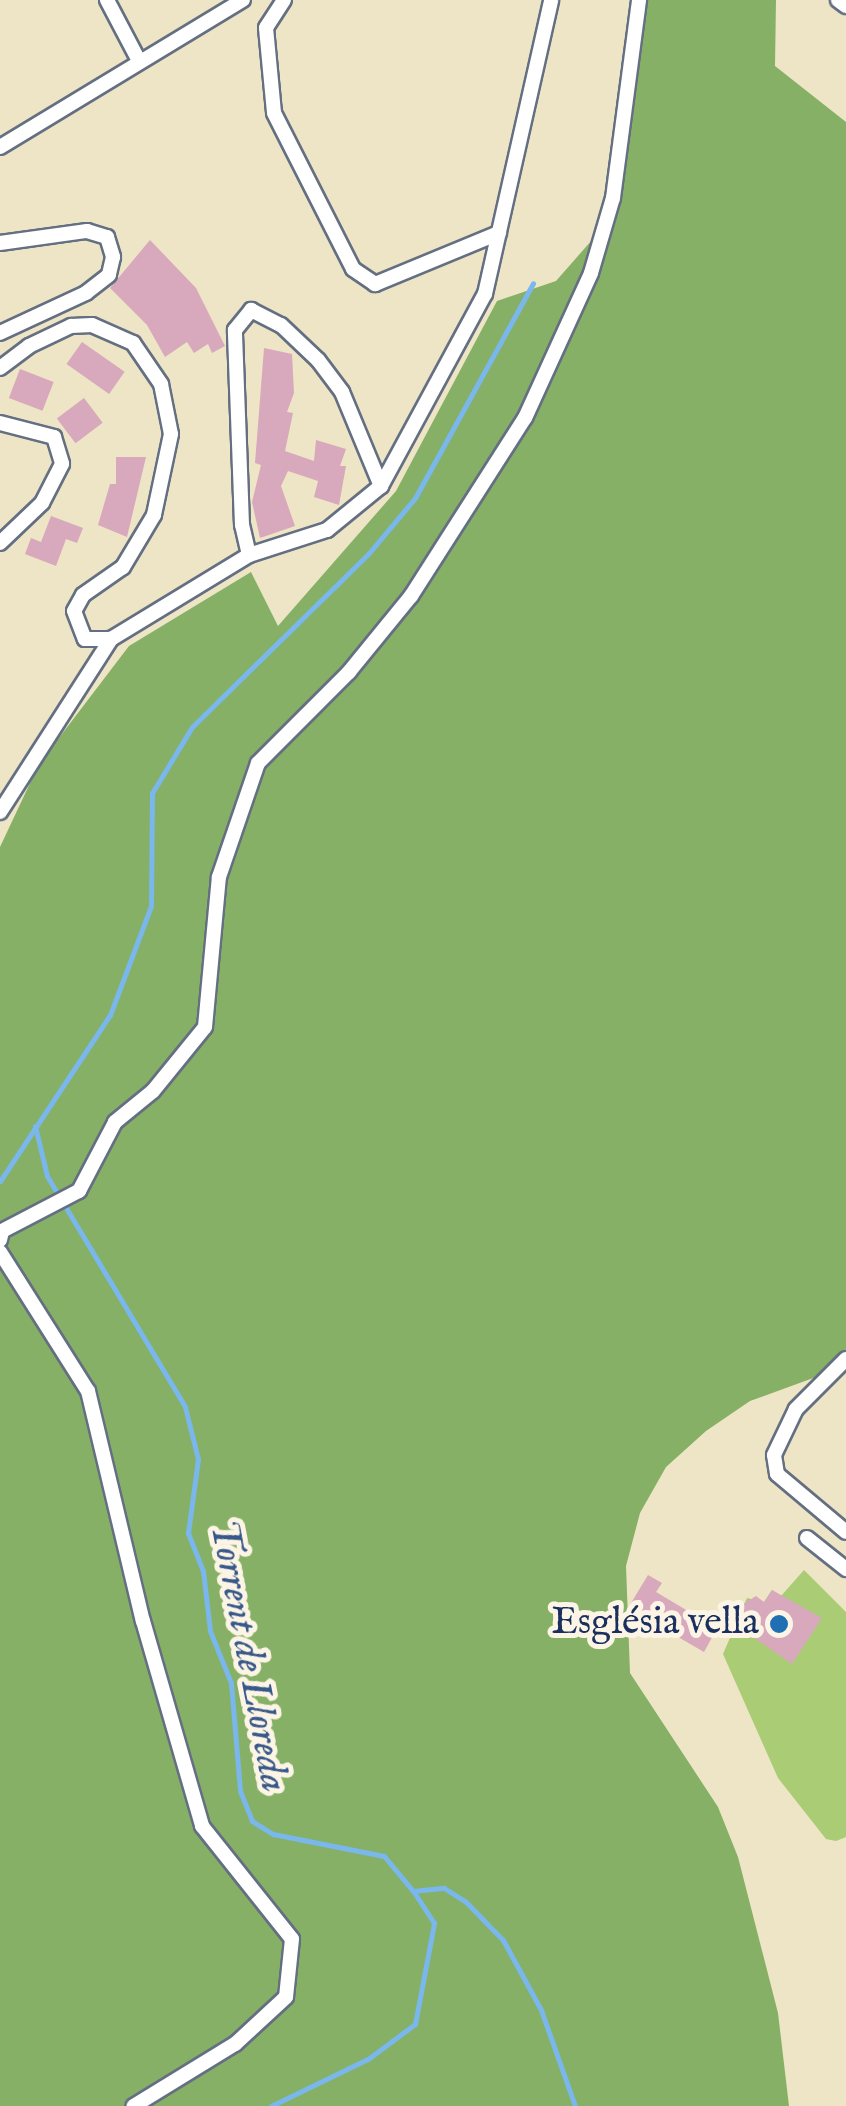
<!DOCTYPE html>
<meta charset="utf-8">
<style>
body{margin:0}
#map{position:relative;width:846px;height:2106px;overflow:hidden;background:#ede5c5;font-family:"IM FELL English",serif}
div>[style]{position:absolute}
.green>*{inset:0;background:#a9cc75}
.forest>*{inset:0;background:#86b066}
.stream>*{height:5px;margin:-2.5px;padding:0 2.5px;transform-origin:2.5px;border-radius:2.5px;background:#7ab7ed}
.building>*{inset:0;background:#d8a8bc;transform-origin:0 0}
.roads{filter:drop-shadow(2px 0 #646f82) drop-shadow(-2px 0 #646f82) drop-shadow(0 2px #646f82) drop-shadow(0 -2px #646f82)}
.minor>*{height:14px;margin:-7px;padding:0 7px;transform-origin:7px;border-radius:7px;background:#fff}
.dots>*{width:28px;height:28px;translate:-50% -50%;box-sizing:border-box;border:5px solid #fcf5e5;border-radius:50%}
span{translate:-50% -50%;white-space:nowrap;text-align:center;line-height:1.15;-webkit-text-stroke:10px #fcf5e5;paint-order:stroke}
.poi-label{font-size:38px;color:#1b2f5e}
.right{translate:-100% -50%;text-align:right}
.water-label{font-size:40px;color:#385889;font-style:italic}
</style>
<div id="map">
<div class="green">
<i style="clip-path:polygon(804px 1570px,846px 1612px,846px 1837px,836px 1841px,826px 1839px,778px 1778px,723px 1654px,747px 1598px,764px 1602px,772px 1590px,781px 1596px)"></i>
</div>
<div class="forest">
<i style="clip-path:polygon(641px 0,776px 0,775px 66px,846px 122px,846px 1366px,750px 1401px,706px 1431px,666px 1467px,640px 1513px,626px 1566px,630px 1673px,718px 1807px,738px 1857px,778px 2013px,789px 2106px,0 2106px,0 847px,39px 764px,129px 646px,251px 572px,278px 626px,396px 491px,497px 301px,556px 281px,592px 240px,616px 192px)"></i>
</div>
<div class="stream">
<i style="left:35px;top:1126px;width:51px;rotate:76.5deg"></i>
<i style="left:47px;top:1176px;width:269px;rotate:59.1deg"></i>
<i style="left:185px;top:1407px;width:54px;rotate:76deg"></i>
<i style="left:198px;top:1459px;width:75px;rotate:97.7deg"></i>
<i style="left:188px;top:1533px;width:41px;rotate:68.5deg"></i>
<i style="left:203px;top:1571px;width:60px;rotate:83.3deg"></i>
<i style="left:210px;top:1631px;width:56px;rotate:68deg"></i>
<i style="left:231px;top:1683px;width:108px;rotate:85.2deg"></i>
<i style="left:240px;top:1791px;width:32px;rotate:68deg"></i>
<i style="left:252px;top:1821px;width:25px;rotate:32deg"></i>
<i style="left:273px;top:1834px;width:113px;rotate:11.2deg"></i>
<i style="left:384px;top:1856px;width:45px;rotate:50.4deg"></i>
<i style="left:413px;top:1891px;width:31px;rotate:-6deg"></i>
<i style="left:444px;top:1888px;width:26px;rotate:32deg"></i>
<i style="left:466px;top:1902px;width:53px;rotate:45.8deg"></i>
<i style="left:503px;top:1940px;width:80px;rotate:61.5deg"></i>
<i style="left:541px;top:2010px;width:102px;rotate:70.5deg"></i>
<i style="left:0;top:1181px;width:199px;rotate:-56.5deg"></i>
<i style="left:110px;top:1015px;width:116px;rotate:-69.4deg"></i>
<i style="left:151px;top:906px;width:113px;rotate:-89.5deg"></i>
<i style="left:152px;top:793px;width:77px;rotate:-58.8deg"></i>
<i style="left:192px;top:727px;width:248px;rotate:-44.5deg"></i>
<i style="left:369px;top:553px;width:72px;rotate:-50.1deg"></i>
<i style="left:415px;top:498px;width:245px;rotate:-61.2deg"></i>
<i style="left:271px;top:2106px;width:108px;rotate:-25.9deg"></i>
<i style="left:368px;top:2059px;width:59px;rotate:-36.7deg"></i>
<i style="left:415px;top:2024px;width:103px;rotate:-79.3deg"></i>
<i style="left:434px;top:1923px;width:38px;rotate:-123deg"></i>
</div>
<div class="building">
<i style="clip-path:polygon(150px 240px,196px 288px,225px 346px,212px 353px,208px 344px,194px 353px,187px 342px,165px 357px,147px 325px,110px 288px)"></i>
<i style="left:82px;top:342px;width:52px;height:27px;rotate:35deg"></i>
<i style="clip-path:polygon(264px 348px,292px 354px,294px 393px,287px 412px,293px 413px,285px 451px,314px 461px,316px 440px,346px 449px,340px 466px,346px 466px,339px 505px,314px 497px,318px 481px,288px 471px,281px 486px,295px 526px,260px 538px,252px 502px,261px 465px,255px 463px)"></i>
<i style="left:20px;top:369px;width:36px;height:31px;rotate:21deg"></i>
<i style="left:84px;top:398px;width:31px;height:34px;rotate:53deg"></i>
<i style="clip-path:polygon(116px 457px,146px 457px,127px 537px,98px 525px,110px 484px,116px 484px)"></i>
<i style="clip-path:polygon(51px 516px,83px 528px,77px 543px,66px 539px,56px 566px,25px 554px,31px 538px,41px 542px)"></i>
<i style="clip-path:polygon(648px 1575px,662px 1583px,656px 1592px,703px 1620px,710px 1614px,720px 1623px,704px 1652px,628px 1608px)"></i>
<i style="clip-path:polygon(772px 1590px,822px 1618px,792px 1664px,750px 1635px,740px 1606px,756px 1596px,764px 1602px)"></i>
</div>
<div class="roads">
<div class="minor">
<i style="left:107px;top:0;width:67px;rotate:62.3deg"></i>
<i style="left:284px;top:0;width:33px;rotate:123deg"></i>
<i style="left:266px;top:28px;width:85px;rotate:84.6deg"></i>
<i style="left:274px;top:113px;width:175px;rotate:63.1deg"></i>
<i style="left:353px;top:269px;width:27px;rotate:34deg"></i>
<i style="left:375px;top:284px;width:134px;rotate:-22.4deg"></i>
<i style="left:838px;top:0;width:10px;rotate:37deg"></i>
<i style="left:0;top:147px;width:284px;rotate:-31.2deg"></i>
<i style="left:0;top:243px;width:88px;rotate:-7.9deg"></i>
<i style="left:87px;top:231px;width:21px;rotate:17deg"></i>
<i style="left:107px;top:237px;width:21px;rotate:73deg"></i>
<i style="left:113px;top:257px;width:18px;rotate:103deg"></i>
<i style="left:109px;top:275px;width:29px;rotate:142deg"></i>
<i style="left:86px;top:293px;width:95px;rotate:155.1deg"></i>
<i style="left:0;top:368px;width:36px;rotate:-37deg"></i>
<i style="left:29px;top:346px;width:47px;rotate:-25.5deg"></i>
<i style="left:71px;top:326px;width:21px;rotate:-3deg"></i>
<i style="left:92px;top:325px;width:45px;rotate:23.7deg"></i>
<i style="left:133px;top:343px;width:50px;rotate:55.7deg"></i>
<i style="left:161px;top:384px;width:51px;rotate:78.7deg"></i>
<i style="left:171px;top:434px;width:83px;rotate:101.9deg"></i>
<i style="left:154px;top:515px;width:61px;rotate:120.8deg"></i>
<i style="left:123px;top:567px;width:49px;rotate:145deg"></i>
<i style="left:83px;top:595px;width:18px;rotate:119deg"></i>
<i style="left:74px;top:611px;width:30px;rotate:69deg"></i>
<i style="left:85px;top:639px;width:26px"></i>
<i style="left:111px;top:639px;width:162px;rotate:-31.3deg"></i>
<i style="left:249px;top:555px;width:82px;rotate:-17.8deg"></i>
<i style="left:327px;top:530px;width:70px;rotate:-39.2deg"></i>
<i style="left:381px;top:486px;width:218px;rotate:-61.6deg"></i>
<i style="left:485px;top:294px;width:301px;rotate:-77.3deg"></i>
<i style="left:0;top:423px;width:56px;rotate:14.5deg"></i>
<i style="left:54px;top:437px;width:28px;rotate:73deg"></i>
<i style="left:62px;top:464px;width:44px;rotate:117.1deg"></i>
<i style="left:42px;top:503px;width:58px;rotate:136.4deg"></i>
<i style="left:249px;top:555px;width:31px;rotate:-103deg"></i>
<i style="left:242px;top:525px;width:195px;rotate:-92.1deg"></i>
<i style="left:235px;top:330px;width:26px;rotate:-51deg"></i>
<i style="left:251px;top:310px;width:34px;rotate:27deg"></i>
<i style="left:281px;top:325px;width:51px;rotate:43.4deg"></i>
<i style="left:318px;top:360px;width:40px;rotate:53deg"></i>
<i style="left:342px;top:392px;width:102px;rotate:67.5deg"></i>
<i style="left:0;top:812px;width:206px;rotate:-57.3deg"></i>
<i style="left:0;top:1240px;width:9px;rotate:-77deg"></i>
<i style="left:2px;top:1231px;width:87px;rotate:-27.5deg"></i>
<i style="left:79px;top:1191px;width:78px;rotate:-62.4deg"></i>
<i style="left:115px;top:1122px;width:49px;rotate:-39.2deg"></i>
<i style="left:153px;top:1091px;width:82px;rotate:-50.9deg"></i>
<i style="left:205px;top:1027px;width:151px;rotate:-84.7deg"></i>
<i style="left:219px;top:877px;width:120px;rotate:-71.1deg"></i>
<i style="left:258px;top:763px;width:129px;rotate:-45deg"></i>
<i style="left:349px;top:672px;width:98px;rotate:-50.8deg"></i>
<i style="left:411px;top:596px;width:211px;rotate:-57.4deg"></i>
<i style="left:525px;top:418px;width:159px;rotate:-65.5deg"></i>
<i style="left:591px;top:273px;width:78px;rotate:-73.7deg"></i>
<i style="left:613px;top:198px;width:200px;rotate:-82.5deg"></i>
<i style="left:0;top:1252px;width:165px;rotate:57.7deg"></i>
<i style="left:88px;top:1391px;width:236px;rotate:76.6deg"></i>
<i style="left:143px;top:1621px;width:213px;rotate:73.9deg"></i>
<i style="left:202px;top:1826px;width:144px;rotate:51.5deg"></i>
<i style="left:292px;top:1939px;width:58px;rotate:95.9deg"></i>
<i style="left:286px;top:1997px;width:69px;rotate:137.3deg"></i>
<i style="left:235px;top:2044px;width:119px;rotate:148.5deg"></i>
<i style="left:846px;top:1359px;width:71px;rotate:135deg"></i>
<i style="left:796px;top:1409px;width:51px;rotate:115.6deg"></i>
<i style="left:774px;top:1455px;width:19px;rotate:81deg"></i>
<i style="left:777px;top:1474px;width:90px;rotate:40deg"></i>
<i style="left:807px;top:1538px;width:50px;rotate:38.5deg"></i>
</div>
</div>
<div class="dots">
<i style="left:779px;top:1624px;background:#1f6fb2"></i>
</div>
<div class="poi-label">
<span class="right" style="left:759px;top:1624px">Església vella</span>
</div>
<div class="water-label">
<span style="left:247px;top:1656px;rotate:79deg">Torrent de Lloreda</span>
</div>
</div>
